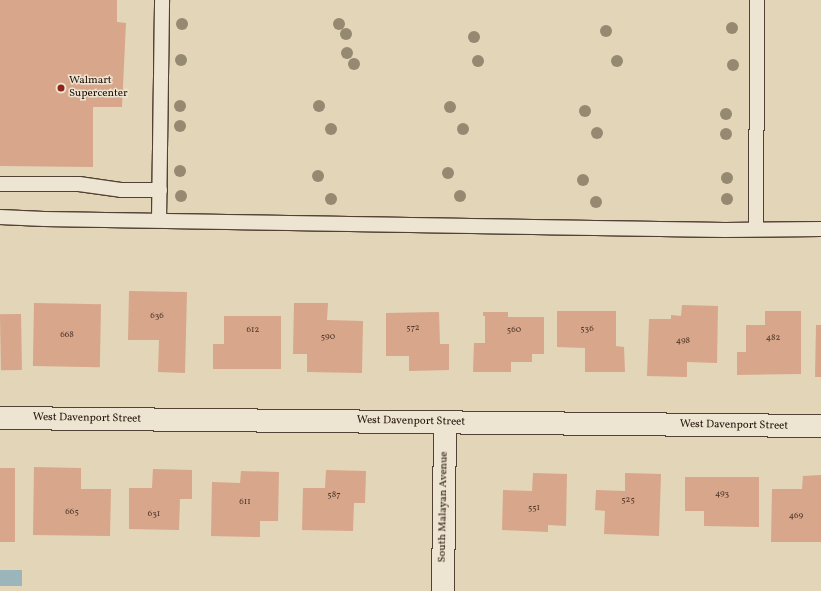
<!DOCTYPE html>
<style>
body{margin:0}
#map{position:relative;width:821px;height:591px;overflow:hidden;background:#e3d5b8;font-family:Vollkorn,serif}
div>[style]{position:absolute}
.water>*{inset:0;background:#9bb5bb;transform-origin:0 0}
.building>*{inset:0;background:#d8a68a;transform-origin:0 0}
.roads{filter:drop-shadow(1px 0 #524235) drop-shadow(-1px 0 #524235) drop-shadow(0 1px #524235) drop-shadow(0 -1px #524235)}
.lane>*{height:14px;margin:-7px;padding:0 7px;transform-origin:7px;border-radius:7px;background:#ede4d1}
.street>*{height:22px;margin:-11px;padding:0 11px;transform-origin:11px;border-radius:11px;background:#ede4d1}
.trees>*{width:12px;height:12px;margin:-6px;border-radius:50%;background:#958a71}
.dots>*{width:11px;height:11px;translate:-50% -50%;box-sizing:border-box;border:2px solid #ede4d1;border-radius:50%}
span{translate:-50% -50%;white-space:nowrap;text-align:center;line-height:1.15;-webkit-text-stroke:3px #ede4d1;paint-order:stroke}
.number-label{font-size:9px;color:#503629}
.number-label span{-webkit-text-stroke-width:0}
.poi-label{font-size:11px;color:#221109}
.left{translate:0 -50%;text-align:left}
.street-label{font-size:11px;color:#221109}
</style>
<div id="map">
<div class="water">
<i style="left:0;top:570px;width:22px;height:16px"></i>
</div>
<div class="building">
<i style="clip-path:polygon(0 0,117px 0,117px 22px,126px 23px,122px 107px,93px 107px,93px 167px,0 166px)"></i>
<i style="clip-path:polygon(129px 291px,187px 292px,185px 373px,158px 372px,159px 340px,128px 340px)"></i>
<i style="left:34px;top:303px;width:67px;height:63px;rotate:1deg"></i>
<i style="clip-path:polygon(294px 303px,328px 303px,327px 320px,363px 321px,362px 373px,307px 372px,307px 354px,293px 354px)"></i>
<i style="clip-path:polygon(682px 305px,718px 306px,717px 363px,687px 362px,687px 377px,647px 376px,649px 319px,671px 319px,671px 315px,681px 316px)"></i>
<i style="clip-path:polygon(557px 311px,616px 311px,616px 346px,624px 347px,625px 372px,585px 372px,585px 348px,557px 347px)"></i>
<i style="clip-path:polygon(765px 311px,801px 311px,801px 374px,737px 375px,737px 352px,746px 352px,746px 325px,765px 325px)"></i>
<i style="clip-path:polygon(439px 312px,440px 344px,449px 344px,449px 370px,409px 371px,409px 356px,386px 356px,386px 313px)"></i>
<i style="clip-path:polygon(483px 312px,508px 312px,508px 317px,544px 317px,544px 354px,532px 354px,532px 362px,511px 362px,511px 372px,473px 372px,474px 343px,485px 343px,485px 316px,483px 316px)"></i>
<i style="left:21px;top:314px;width:56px;height:21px;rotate:89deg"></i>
<i style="clip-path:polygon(224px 316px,281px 316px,281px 369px,213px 369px,213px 344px,224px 344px)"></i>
<i style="clip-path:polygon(816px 325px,821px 325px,821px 377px,815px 377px)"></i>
<i style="clip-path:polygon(34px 467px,81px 468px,81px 489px,111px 489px,110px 536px,33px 535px)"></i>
<i style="left:0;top:468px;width:15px;height:74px"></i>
<i style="clip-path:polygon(153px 469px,192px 470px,192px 499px,180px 499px,179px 530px,129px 529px,129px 488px,152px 488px)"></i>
<i style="clip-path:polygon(326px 470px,366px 471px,365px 503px,354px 503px,353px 531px,302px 530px,303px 488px,325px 488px)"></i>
<i style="clip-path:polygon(241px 471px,279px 472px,278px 521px,260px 521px,260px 537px,211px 536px,212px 482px,240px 483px)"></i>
<i style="clip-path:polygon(533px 473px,567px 474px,566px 526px,548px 525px,548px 532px,502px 530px,503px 490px,532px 491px)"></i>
<i style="clip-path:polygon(625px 473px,661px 474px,659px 536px,604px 534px,605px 511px,595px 510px,596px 490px,625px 491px)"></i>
<i style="clip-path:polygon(821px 475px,821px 542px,771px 542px,772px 489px,802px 489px,803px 476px)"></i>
<i style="clip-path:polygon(685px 477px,759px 477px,759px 527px,704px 526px,704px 511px,685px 511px)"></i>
</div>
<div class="roads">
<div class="lane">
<i style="left:0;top:184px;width:79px"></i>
<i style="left:79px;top:184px;width:42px;rotate:8.1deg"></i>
<i style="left:121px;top:190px;width:39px"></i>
<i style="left:0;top:217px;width:44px;rotate:2.6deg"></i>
<i style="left:44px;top:219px;width:681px;rotate:0.93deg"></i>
<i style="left:725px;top:230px;width:96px;rotate:-0.6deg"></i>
<i style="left:159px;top:220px;width:220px;rotate:-89.2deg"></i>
<i style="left:756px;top:229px;width:229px;rotate:-89.7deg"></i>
</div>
<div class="street">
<i style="left:0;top:418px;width:821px;rotate:0.56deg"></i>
<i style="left:443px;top:591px;width:168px;rotate:-89.3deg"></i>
</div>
</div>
<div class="trees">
<i style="left:182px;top:24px"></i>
<i style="left:339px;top:24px"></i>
<i style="left:732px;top:28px"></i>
<i style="left:606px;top:31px"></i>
<i style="left:346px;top:34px"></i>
<i style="left:474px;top:37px"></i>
<i style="left:347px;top:53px"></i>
<i style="left:181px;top:60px"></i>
<i style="left:478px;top:61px"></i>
<i style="left:617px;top:61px"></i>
<i style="left:354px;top:64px"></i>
<i style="left:733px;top:65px"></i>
<i style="left:180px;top:106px"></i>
<i style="left:319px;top:106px"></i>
<i style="left:450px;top:107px"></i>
<i style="left:585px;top:111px"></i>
<i style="left:726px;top:114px"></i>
<i style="left:180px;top:126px"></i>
<i style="left:331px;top:129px"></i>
<i style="left:463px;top:129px"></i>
<i style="left:597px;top:133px"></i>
<i style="left:726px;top:134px"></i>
<i style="left:180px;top:171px"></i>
<i style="left:448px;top:173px"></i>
<i style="left:318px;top:176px"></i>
<i style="left:727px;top:178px"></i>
<i style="left:583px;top:180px"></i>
<i style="left:181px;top:196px"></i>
<i style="left:460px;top:196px"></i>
<i style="left:331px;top:199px"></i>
<i style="left:727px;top:199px"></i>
<i style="left:596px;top:202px"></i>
</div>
<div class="dots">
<i style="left:61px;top:88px;background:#8f2418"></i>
</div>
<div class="number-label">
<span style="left:157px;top:316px">636</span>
<span style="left:413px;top:328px">572</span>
<span style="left:587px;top:329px">536</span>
<span style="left:253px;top:330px">612</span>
<span style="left:514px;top:330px">560</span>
<span style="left:67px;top:335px">668</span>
<span style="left:328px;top:337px">590</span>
<span style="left:773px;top:338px">482</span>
<span style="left:683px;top:341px">498</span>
<span style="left:722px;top:494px">493</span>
<span style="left:334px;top:495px">587</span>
<span style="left:628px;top:500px">525</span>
<span style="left:245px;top:502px">611</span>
<span style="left:534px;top:508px">551</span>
<span style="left:72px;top:512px">665</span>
<span style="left:154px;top:514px">631</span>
<span style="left:796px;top:516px">469</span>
</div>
<div class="poi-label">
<span class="left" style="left:69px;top:88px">Walmart<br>Supercenter</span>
</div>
<div class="street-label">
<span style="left:87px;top:419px;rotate:1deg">West Davenport Street</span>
<span style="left:411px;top:422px;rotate:1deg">West Davenport Street</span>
<span style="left:734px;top:426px;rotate:1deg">West Davenport Street</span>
<span style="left:444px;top:507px;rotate:-89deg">South Malayan Avenue</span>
</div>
</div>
